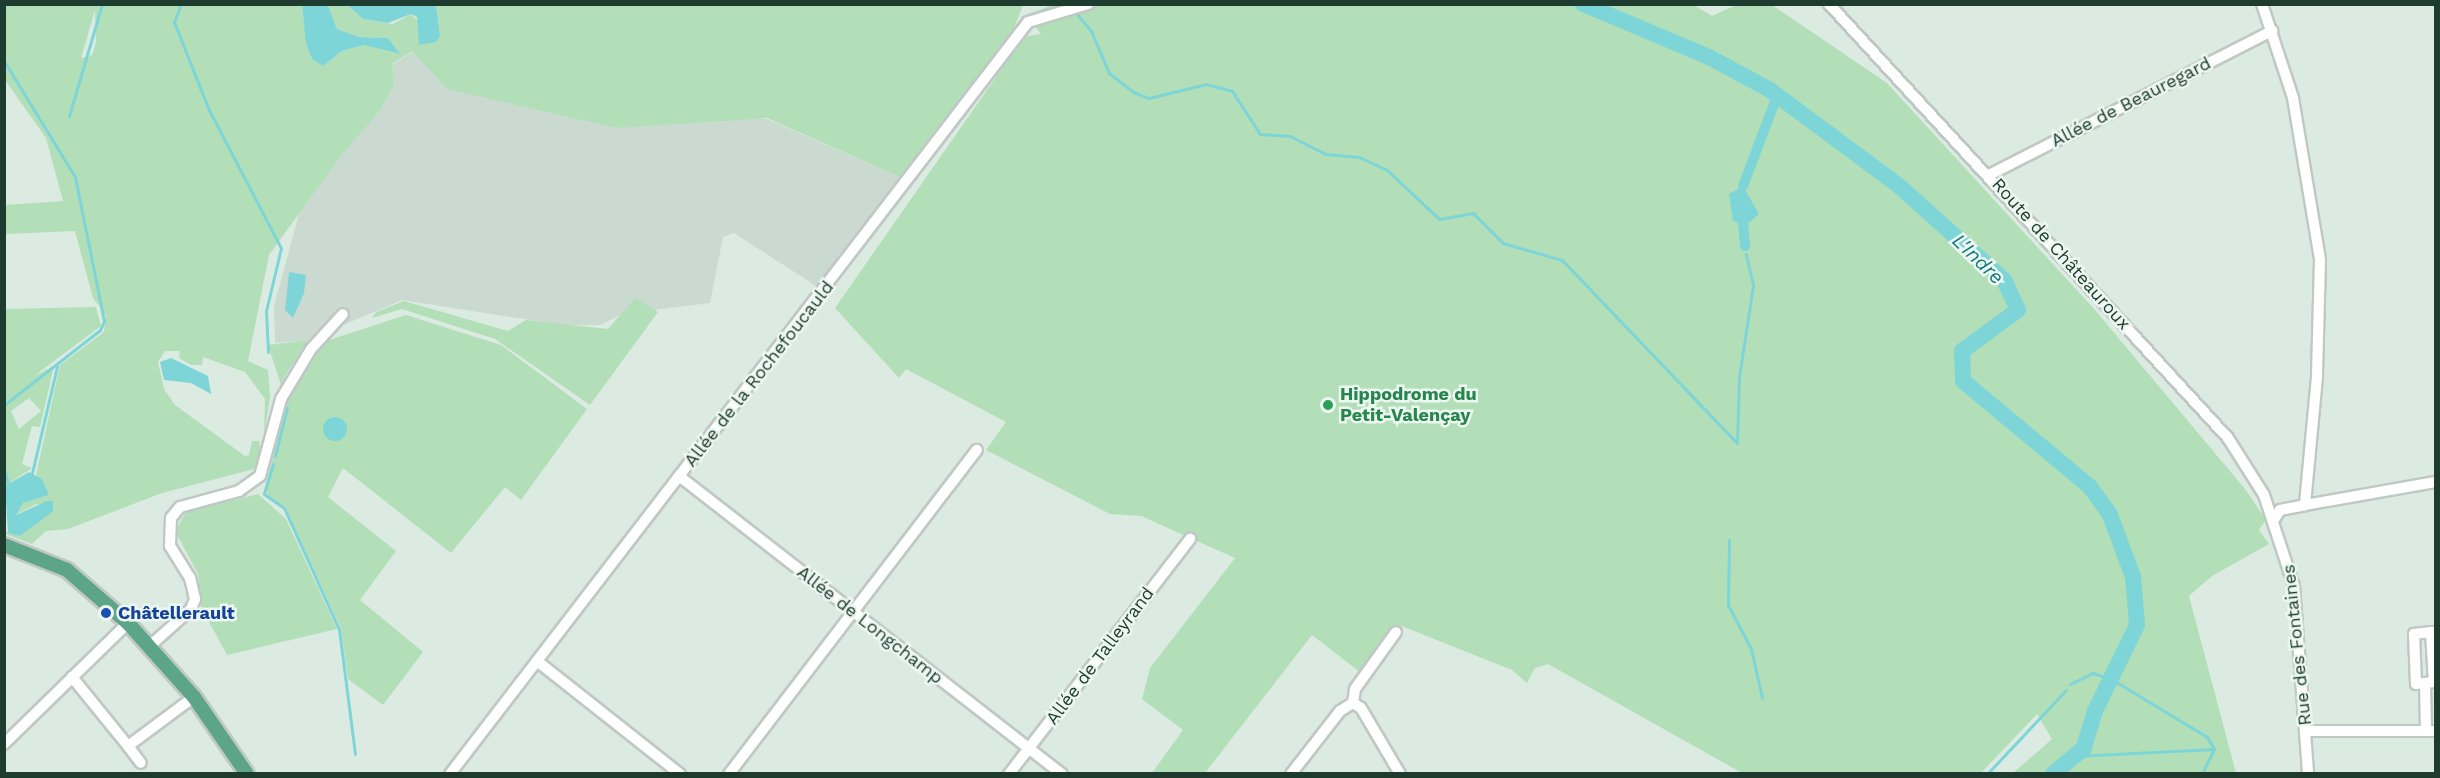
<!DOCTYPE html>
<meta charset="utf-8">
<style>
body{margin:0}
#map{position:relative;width:2440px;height:778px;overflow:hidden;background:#dcebe2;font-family:"Work Sans",sans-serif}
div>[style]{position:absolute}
.built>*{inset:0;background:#cadad1}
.green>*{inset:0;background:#b2dfb8}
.water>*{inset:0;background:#7dd5d7}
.round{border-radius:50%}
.stream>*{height:3px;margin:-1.5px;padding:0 1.5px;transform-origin:1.5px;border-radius:1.5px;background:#7dd5d7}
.canal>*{height:10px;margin:-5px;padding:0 5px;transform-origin:5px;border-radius:5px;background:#7dd5d7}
.river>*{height:16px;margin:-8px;padding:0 8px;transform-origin:8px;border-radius:8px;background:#7dd5d7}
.roads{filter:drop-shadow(2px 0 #c0c8c5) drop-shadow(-2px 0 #c0c8c5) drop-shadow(0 2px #c0c8c5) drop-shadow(0 -2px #c0c8c5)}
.minor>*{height:10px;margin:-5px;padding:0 5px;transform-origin:5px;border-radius:5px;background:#fff}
.major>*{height:14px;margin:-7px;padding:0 7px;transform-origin:7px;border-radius:7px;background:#5ca588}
.dots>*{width:16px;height:16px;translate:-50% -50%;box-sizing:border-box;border:3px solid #edf7f1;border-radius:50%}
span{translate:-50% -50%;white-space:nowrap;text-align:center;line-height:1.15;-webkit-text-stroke:5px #edf7f1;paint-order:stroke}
.street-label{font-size:18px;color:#1d3b2f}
.leisure-label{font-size:18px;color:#27864d;font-weight:700}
.left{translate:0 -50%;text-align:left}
.transit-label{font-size:18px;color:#164399;font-weight:700}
.water-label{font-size:20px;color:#11797d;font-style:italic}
.frame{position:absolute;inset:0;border:6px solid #1d3b2f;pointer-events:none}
</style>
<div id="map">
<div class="built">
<i style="clip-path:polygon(413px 51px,447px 89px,767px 119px,900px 177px,816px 286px,734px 233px,723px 237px,710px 303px,622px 314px,601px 325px,562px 325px,402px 300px,308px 340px,275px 343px,274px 306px,299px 214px,341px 153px,379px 112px,394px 86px,392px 65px)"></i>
</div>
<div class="green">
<i style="clip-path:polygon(1692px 4px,1712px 16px,1736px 5px,1772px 5px,1887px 83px,2095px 310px,2245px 489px,2266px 520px,2259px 530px,2269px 544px,2212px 576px,2189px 596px,2236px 773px,2013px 773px,2052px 739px,2037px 714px,1981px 773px,1742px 773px,1548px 664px,1535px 668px,1527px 683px,1512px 670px,1399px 625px,1361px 673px,1312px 635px,1205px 773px,1152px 773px,1183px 730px,1142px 699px,1150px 668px,1235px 558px,1141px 516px,1110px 514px,986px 450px,1006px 422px,906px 369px,899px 378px,835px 308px,1017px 47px,1028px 36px,1041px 34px,1025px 15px,1053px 5px)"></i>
<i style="clip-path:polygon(evenodd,5px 5px,302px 5px,307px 44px,312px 59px,323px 66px,342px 51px,364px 45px,399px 54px,388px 38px,359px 37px,337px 29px,328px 5px,347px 5px,363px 19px,393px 24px,411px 14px,420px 23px,419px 44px,440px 36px,436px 5px,1023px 5px,1013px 31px,900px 177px,767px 118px,617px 128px,447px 89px,412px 51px,392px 64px,394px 86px,379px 112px,343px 153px,269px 255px,248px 361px,268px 370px,270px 397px,264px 436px,265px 399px,245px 372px,203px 357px,202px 365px,191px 365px,179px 358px,180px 351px,165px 351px,158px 362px,164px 389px,175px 405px,245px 456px,249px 455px,252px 441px,259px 441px,261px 452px,254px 469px,162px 493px,68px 529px,46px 531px,32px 544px,5px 534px,5px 531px,20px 536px,53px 510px,37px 504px,15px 515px,23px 503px,49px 495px,36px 475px,60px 365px,104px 332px,106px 315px,93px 298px,75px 231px,5px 234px,5px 205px,63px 201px,46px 138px,5px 80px,5px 5px,95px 10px,96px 42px,92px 55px,81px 58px,95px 10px)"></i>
<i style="clip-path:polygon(635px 298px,658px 312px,590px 405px,495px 339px,402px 309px,372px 318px,376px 312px,404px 301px,508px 331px,526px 320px,608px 329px)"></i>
<i style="clip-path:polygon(evenodd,96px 307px,101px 326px,34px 376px,54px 366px,40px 427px,32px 426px,22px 464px,32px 468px,5px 486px,5px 309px,96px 307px,29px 398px,41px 411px,19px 429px,11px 411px,29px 398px)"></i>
<i style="clip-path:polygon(406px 315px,501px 345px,587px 409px,521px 500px,505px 487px,451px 553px,343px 468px,328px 497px,396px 551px,360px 600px,423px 652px,383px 705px,348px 679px,341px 628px,286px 510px,270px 499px,265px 488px,287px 403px,306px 365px,326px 341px)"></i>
<i style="clip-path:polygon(308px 340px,285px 376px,281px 385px,268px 345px)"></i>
<i style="clip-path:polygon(258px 494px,286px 519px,337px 629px,227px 655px,201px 607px,198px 574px,175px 531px,186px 512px)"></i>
</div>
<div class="water">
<i style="clip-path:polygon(302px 5px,328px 5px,337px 29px,359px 37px,388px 38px,400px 54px,364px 45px,342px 51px,323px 66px,312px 59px,306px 43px)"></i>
<i style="clip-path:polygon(347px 5px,436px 5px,440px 36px,436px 42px,419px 45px,417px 17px,411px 14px,388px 23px,363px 19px)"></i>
<i style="clip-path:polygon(1743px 186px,1759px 214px,1750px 222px,1738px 223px,1733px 221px,1729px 194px)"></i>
<i style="clip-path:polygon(289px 272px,306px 275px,304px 293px,293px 318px,285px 310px)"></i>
<i style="clip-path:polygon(171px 358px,208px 376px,211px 394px,191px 383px,164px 380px,160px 362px)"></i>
<i class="round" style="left:323px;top:417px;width:24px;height:24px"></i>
<i style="clip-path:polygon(29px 472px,42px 479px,49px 495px,23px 503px,16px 515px,47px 501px,53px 501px,53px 511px,20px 536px,8px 533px,5px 486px)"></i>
</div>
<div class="stream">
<i style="left:181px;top:4px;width:19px;rotate:111deg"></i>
<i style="left:174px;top:22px;width:92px;rotate:68.4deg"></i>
<i style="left:208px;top:108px;width:158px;rotate:62.5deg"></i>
<i style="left:281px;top:248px;width:65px;rotate:103.4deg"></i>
<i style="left:266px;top:311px;width:41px;rotate:87.2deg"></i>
<i style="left:1073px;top:10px;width:28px;rotate:49deg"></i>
<i style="left:1091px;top:31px;width:46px;rotate:66.8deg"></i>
<i style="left:1109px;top:73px;width:31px;rotate:38deg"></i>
<i style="left:1133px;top:92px;width:17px;rotate:21deg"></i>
<i style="left:1149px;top:98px;width:59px;rotate:-13.8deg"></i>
<i style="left:1206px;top:84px;width:27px;rotate:15deg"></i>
<i style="left:1232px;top:91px;width:51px;rotate:56.9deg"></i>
<i style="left:1260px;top:134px;width:30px;rotate:4deg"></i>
<i style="left:1290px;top:136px;width:39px;rotate:27deg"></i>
<i style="left:1325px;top:154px;width:34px;rotate:5deg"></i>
<i style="left:1359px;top:157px;width:31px;rotate:25deg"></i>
<i style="left:1387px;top:170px;width:71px;rotate:43.3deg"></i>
<i style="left:1439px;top:219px;width:35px;rotate:-10deg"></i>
<i style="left:1473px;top:213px;width:42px;rotate:45deg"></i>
<i style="left:1503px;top:243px;width:61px;rotate:16.1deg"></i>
<i style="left:1562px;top:260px;width:253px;rotate:46.3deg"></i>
<i style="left:4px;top:61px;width:136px;rotate:58.5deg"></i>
<i style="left:75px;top:177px;width:147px;rotate:78.6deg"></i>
<i style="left:104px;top:321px;width:10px;rotate:114deg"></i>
<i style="left:100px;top:330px;width:122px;rotate:142deg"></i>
<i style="left:69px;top:116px;width:117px;rotate:-73.6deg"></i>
<i style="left:1737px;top:443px;width:66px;rotate:-88.3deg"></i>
<i style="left:1739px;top:377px;width:93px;rotate:-81.3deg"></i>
<i style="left:1753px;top:285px;width:32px;rotate:-103deg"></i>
<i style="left:275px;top:456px;width:50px;rotate:-76.2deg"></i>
<i style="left:273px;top:464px;width:31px;rotate:107deg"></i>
<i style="left:264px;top:494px;width:24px;rotate:35deg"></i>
<i style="left:284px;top:508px;width:133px;rotate:65.6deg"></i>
<i style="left:339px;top:629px;width:126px;rotate:82.7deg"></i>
<i style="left:4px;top:469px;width:16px;rotate:75deg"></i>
<i style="left:32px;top:473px;width:110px;rotate:-76.8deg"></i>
<i style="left:1729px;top:540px;width:65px;rotate:90.9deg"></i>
<i style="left:1728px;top:605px;width:50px;rotate:62.4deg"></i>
<i style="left:1751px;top:649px;width:50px;rotate:77.3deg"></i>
<i style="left:2070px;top:684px;width:25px;rotate:-26deg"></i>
<i style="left:2093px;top:673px;width:21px;rotate:19deg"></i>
<i style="left:2113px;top:680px;width:110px;rotate:31.2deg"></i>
<i style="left:2207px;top:737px;width:14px;rotate:60deg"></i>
<i style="left:2214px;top:749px;width:28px;rotate:116deg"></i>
<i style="left:2075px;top:756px;width:139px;rotate:-2.9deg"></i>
<i style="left:1987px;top:774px;width:115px;rotate:-46.8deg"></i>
</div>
<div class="canal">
<i style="left:1743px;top:186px;width:96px;rotate:-69.3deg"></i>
<i style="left:1743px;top:223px;width:23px;rotate:85deg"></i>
<i style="left:2055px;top:772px;width:2px;rotate:63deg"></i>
</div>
<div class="river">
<i style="left:1583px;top:4px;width:137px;rotate:22.8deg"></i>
<i style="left:1709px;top:57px;width:69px;rotate:28.4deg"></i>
<i style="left:1770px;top:90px;width:159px;rotate:36.6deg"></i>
<i style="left:1898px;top:185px;width:142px;rotate:41.9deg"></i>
<i style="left:2004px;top:280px;width:33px;rotate:65deg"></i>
<i style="left:2018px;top:310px;width:69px;rotate:143.8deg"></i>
<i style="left:1962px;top:351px;width:30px;rotate:88deg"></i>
<i style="left:1963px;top:381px;width:165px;rotate:39.8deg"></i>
<i style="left:2090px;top:487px;width:34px;rotate:54deg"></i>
<i style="left:2110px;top:515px;width:66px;rotate:69.6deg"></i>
<i style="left:2133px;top:577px;width:48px;rotate:85.2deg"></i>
<i style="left:2137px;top:625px;width:96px;rotate:116deg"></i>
<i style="left:2095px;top:711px;width:39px;rotate:107deg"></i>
<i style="left:2084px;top:748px;width:40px;rotate:140deg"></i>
</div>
<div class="roads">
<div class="minor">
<i style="left:1829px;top:4px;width:590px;rotate:47.41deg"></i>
<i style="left:2228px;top:438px;width:67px;rotate:57.7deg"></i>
<i style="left:2264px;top:495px;width:96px;rotate:71.8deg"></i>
<i style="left:2294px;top:586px;width:189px;rotate:85.7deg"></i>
<i style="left:2262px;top:4px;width:99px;rotate:71.7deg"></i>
<i style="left:2293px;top:98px;width:164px;rotate:80.5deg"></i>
<i style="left:2320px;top:260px;width:117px;rotate:91.5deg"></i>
<i style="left:2317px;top:377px;width:129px;rotate:95.4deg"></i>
<i style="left:1989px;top:175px;width:318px;rotate:-27deg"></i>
<i style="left:679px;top:476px;width:485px;rotate:37.9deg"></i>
<i style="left:2275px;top:518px;width:9px;rotate:-58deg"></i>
<i style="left:2280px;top:510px;width:25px;rotate:-11deg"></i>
<i style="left:2305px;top:505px;width:133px;rotate:-10deg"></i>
<i style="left:2431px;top:632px;width:50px;rotate:86.6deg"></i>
<i style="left:2434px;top:682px;width:18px;rotate:174deg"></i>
<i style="left:2416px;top:684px;width:50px;rotate:-92.3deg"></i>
<i style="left:2414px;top:634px;width:17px;rotate:-7deg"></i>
<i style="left:2431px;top:632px;width:5px"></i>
<i style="left:151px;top:645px;width:54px;rotate:-42deg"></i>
<i style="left:191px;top:609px;width:11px;rotate:-68deg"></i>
<i style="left:195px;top:599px;width:22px;rotate:-103deg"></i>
<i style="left:190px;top:578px;width:38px;rotate:-122deg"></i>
<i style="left:170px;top:546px;width:28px;rotate:-88deg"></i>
<i style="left:171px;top:518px;width:14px;rotate:-51deg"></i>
<i style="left:180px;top:507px;width:61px;rotate:-15.2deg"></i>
<i style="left:239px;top:491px;width:26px;rotate:-36deg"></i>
<i style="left:260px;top:476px;width:80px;rotate:-74.7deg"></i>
<i style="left:281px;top:399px;width:58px;rotate:-59deg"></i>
<i style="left:311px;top:349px;width:47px;rotate:-47.6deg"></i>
<i style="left:537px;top:661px;width:182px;rotate:38.3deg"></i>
<i style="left:72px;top:677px;width:89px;rotate:50.9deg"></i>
<i style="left:128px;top:746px;width:82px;rotate:-36.6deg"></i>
<i style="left:2425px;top:683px;width:48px;rotate:88.8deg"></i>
<i style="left:1353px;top:703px;width:9px;rotate:32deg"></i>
<i style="left:1361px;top:708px;width:77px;rotate:59.4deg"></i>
<i style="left:2305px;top:731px;width:131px"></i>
<i style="left:4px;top:744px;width:173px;rotate:-44.3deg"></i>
<i style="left:128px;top:746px;width:21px;rotate:53deg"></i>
<i style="left:450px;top:774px;width:948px;rotate:-52.45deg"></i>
<i style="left:1028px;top:22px;width:63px;rotate:-16.7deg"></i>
<i style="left:729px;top:774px;width:408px;rotate:-52.6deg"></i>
<i style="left:1009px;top:774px;width:297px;rotate:-52.4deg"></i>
<i style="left:1291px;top:774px;width:80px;rotate:-52.1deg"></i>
<i style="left:1340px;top:711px;width:15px;rotate:-32deg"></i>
<i style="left:1353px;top:703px;width:14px;rotate:-82deg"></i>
<i style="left:1355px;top:689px;width:70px;rotate:-54.3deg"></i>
</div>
<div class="major">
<i style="left:4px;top:545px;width:68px;rotate:21.6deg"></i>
<i style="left:67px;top:570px;width:81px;rotate:41deg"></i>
<i style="left:128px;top:623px;width:99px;rotate:48.3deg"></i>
<i style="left:194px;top:697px;width:93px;rotate:55.5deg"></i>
</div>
</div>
<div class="dots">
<i style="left:1328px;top:405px;background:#2e9e5b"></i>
<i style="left:106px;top:613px;background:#1a4fb4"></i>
</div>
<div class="street-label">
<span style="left:2131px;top:102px;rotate:-27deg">Allée de Beauregard</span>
<span style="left:2061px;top:254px;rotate:48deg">Route de Châteauroux</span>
<span style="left:759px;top:374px;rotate:-52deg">Allée de la Rochefoucauld</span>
<span style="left:870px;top:625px;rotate:38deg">Allée de Longchamp</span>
<span style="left:2297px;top:645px;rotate:-96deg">Rue des Fontaines</span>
<span style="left:1100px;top:656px;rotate:-53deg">Allée de Talleyrand</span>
</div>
<div class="leisure-label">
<span class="left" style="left:1340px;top:405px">Hippodrome du<br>Petit-Valençay</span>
</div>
<div class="transit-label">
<span class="left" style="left:118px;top:613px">Châtellerault</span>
</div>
<div class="water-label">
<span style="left:1978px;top:259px;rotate:44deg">L'Indre</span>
</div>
<div class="frame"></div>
</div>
